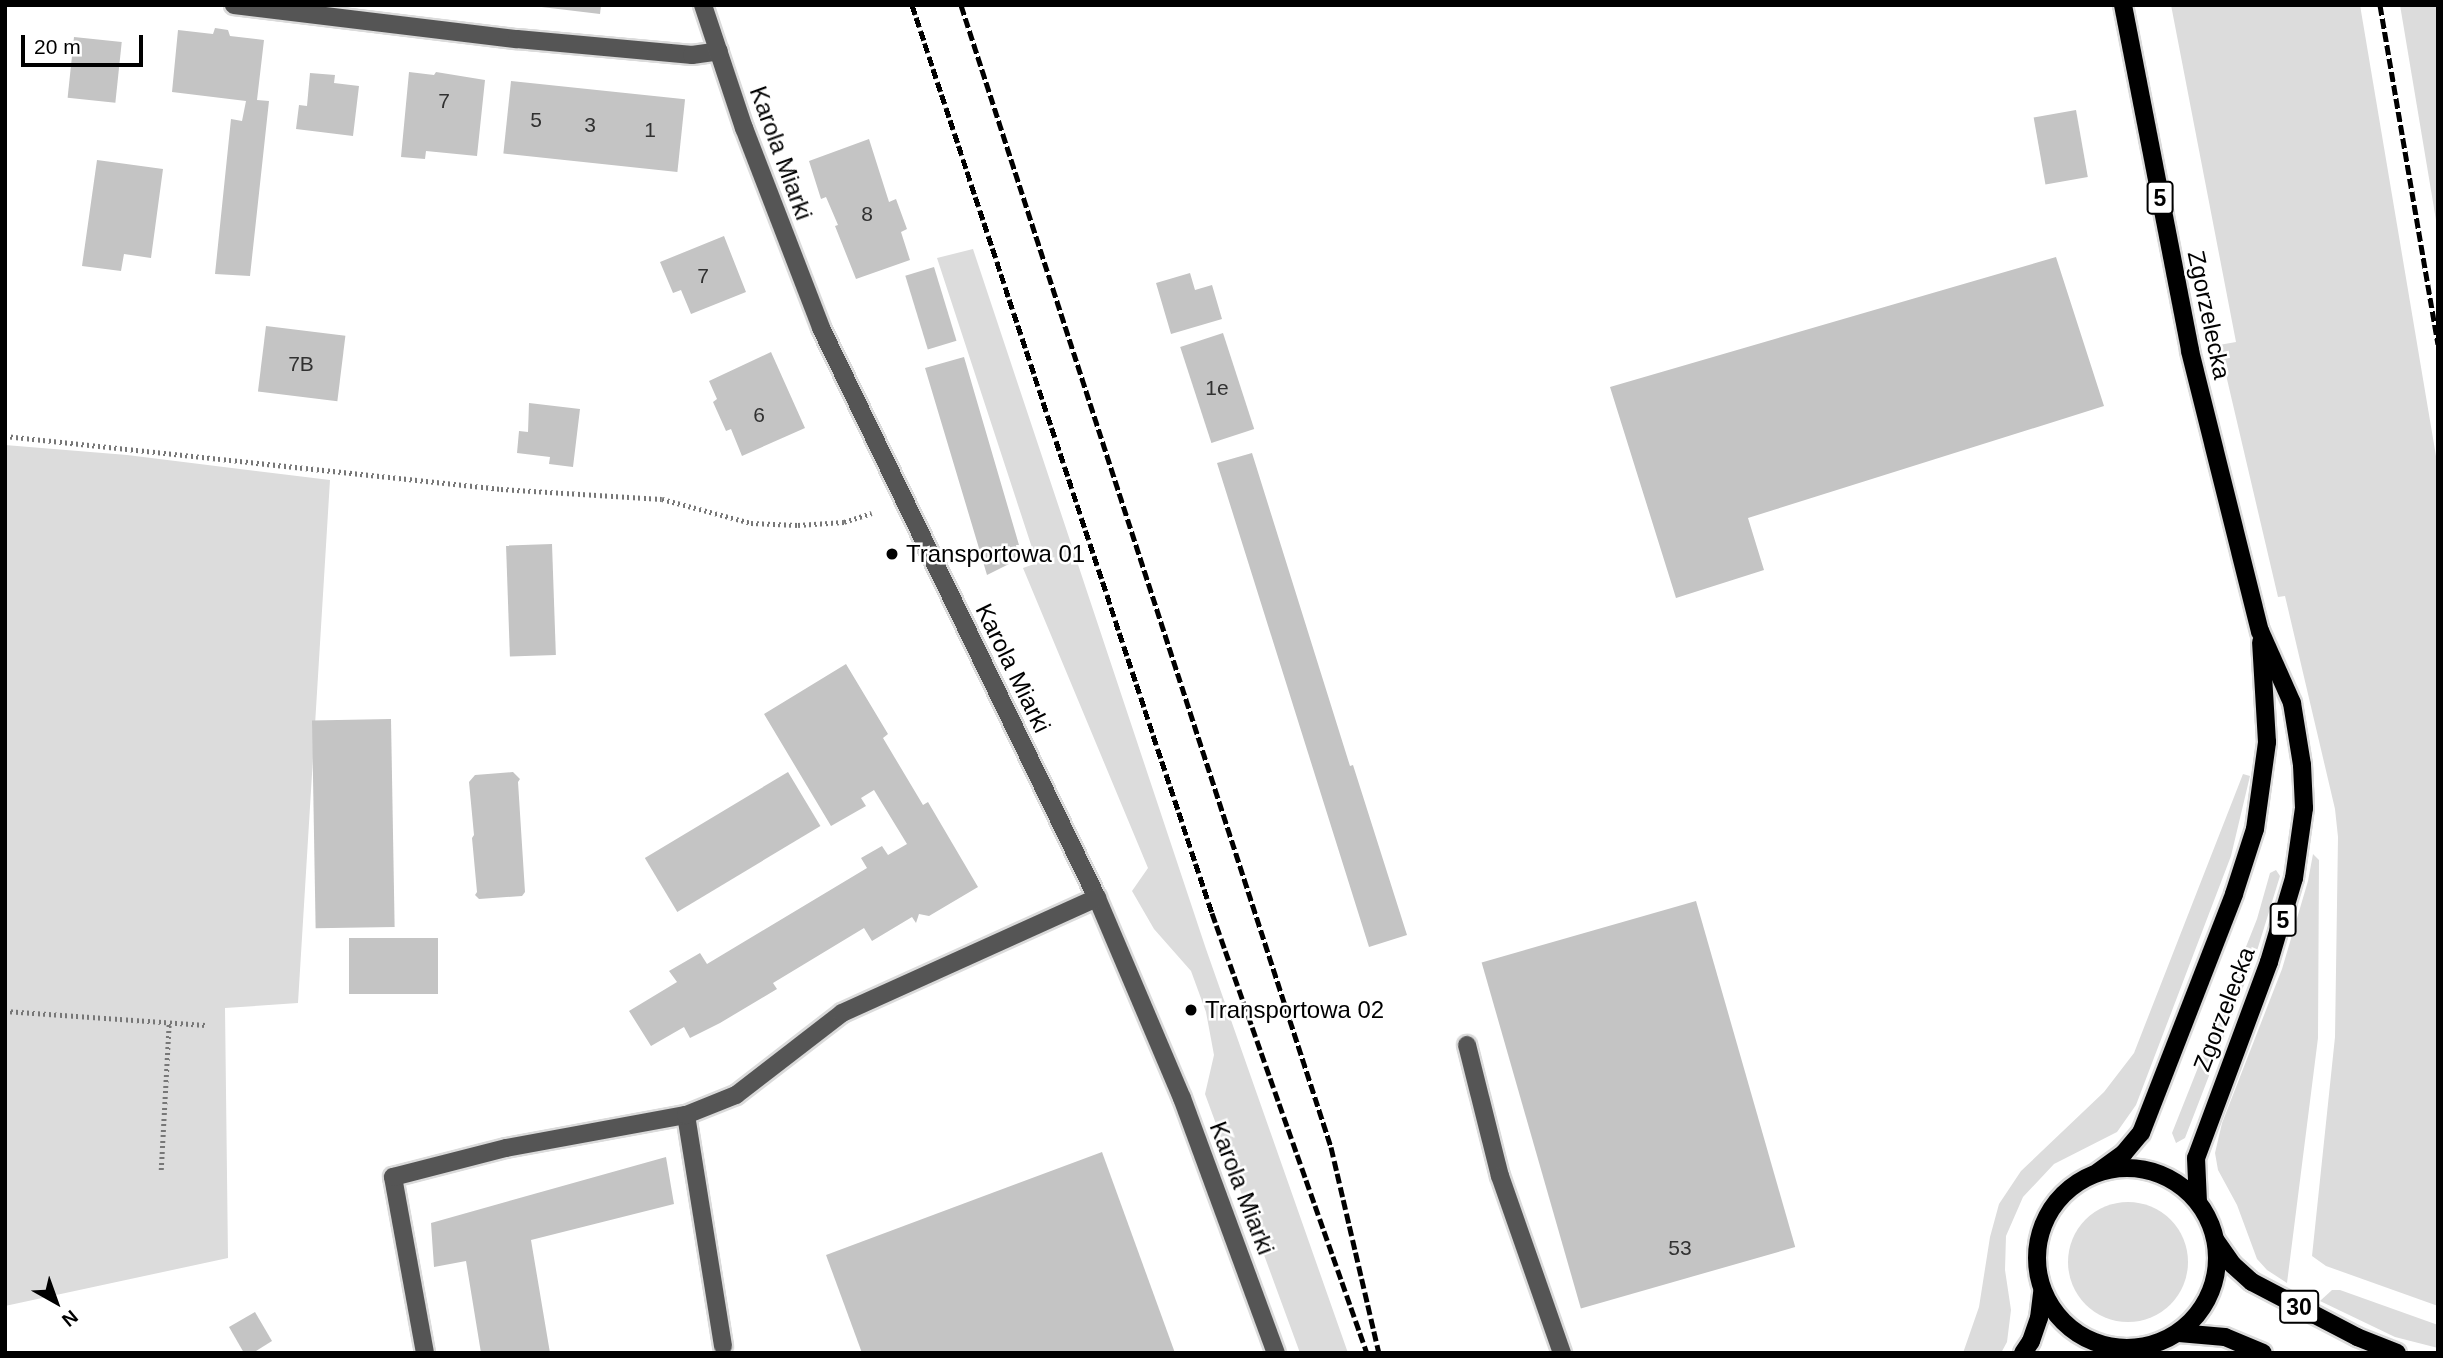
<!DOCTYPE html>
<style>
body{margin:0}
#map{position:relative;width:2443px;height:1358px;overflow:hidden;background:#fff;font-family:Helvetica,sans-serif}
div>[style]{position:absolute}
.green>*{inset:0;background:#dcdcdc}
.round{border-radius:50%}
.building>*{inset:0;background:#c4c4c4;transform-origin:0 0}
.path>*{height:4.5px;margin-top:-2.25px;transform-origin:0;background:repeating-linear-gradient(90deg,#777 0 2px,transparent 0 5.5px)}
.roads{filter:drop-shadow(2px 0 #dbdbdb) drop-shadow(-2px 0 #dbdbdb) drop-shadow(0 2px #dbdbdb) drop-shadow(0 -2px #dbdbdb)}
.minor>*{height:18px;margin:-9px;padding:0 9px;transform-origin:9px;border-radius:9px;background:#555}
.major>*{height:18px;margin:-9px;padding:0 9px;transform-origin:9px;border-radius:9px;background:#000}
.major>.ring{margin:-9px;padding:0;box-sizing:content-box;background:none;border:18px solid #000;border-radius:50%}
.rail>*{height:5px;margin-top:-2.5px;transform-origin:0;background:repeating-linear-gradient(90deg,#000 0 10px,transparent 0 13.5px)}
.dots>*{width:19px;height:19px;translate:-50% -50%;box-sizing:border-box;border:4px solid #fff;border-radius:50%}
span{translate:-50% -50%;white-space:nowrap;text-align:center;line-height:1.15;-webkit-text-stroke:5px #fff;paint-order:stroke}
.number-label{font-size:21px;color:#313131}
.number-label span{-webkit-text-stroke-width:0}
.shield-label span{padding:2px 5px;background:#fff;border:2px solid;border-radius:5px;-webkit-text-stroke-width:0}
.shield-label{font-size:23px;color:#000;font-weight:700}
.street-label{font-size:24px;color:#000}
.poi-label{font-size:24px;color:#000}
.left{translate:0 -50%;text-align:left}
.frame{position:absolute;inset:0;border:7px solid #000;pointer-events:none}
.north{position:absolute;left:21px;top:1267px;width:70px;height:70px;-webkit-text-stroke:5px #fff;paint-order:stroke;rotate:140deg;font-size:19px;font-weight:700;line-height:28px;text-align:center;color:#000}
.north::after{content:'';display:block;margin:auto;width:24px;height:32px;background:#000;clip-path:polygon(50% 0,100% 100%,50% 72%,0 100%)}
.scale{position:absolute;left:21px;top:35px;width:122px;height:32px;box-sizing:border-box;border:4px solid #000;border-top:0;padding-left:9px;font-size:21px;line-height:24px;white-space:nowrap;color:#000;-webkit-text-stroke:5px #fff;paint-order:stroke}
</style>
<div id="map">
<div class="green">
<i style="clip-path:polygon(2171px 5px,2360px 5px,2438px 468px,2438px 1306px,2326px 1266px,2312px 1256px,2335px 1037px,2338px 837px,2335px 809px,2285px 596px,2278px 597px,2219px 345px,2236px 342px)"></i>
<i style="clip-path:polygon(2400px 5px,2438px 5px,2438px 232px)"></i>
<i style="clip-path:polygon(973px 249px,1206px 949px,1348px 1353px,1300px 1353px,1205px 1094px,1214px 1055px,1206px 1012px,1191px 971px,1154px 929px,1132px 891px,1148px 868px,1023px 568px,1037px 563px,937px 258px)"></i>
<i style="clip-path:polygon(5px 445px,127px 455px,330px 480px,298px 1003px,225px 1008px,228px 1258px,5px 1306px)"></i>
<i style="clip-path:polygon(2243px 774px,2250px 776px,2231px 856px,2136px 1105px,2117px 1132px,2054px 1164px,2023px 1197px,2006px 1236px,2005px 1270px,2011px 1310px,2007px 1342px,2001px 1353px,1963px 1353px,1979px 1307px,1990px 1237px,1999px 1204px,2021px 1171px,2104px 1092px,2134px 1053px)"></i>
<i style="clip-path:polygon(2313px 854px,2319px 860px,2318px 1038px,2287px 1283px,2267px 1270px,2257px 1259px,2237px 1205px,2218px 1170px,2215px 1153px,2222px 1123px,2282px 969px,2308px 881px)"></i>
<i style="clip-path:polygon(2276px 870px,2280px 876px,2256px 954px,2185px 1138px,2176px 1143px,2172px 1133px,2257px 919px,2270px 873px)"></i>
<i class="round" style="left:2068px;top:1202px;width:120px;height:120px"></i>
<i style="clip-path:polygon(2332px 1290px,2340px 1290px,2438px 1325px,2438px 1348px,2395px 1337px,2320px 1301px)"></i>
</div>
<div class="building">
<i style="clip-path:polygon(525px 5px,601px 5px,600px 14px)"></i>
<i style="clip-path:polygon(215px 28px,228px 30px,230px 36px,264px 40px,257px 100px,269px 101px,250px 276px,215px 274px,231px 119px,242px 121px,246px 101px,172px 92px,178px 30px,213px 34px)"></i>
<i style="left:74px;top:37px;width:48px;height:61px;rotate:6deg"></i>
<i style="clip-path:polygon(409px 72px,434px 75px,436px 72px,485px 80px,477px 156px,426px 151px,425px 159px,401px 157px)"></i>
<i style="clip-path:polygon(310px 73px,335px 75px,334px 83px,359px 86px,353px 136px,296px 129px,299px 105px,307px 106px)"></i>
<i style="left:511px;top:81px;width:175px;height:73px;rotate:6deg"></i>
<i style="left:2076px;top:110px;width:68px;height:43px;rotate:80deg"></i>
<i style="clip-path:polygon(869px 139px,889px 202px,896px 199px,907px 229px,901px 232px,910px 260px,856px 279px,835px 226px,838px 225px,826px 197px,821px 199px,809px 161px)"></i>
<i style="clip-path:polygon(97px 160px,163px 169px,151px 258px,124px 254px,121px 271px,82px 266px)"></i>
<i style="clip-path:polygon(724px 236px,746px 292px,691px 314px,681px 290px,673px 293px,660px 262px)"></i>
<i style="clip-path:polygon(2056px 257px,2104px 406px,1748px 518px,1764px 570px,1676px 598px,1610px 387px)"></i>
<i style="left:934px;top:267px;width:77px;height:30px;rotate:73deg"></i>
<i style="clip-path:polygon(1190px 273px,1195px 290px,1212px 285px,1222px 319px,1171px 334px,1156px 283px)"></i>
<i style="left:266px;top:326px;width:80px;height:66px;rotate:7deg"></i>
<i style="left:1223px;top:333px;width:101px;height:45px;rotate:72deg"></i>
<i style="clip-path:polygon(771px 352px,805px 428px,742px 456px,731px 429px,726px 431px,713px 402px,717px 399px,709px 381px)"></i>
<i style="clip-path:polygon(964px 357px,1019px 545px,1016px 545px,1019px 559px,987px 575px,925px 368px)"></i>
<i style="clip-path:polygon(529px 403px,580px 409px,573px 467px,549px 464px,550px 457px,517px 453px,519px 431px,528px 432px)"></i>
<i style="clip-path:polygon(1252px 453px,1350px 766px,1353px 765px,1407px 935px,1369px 947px,1217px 463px)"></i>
<i style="left:552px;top:544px;width:111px;height:46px;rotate:88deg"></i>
<i style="clip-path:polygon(846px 664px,888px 734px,883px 738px,923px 805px,928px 802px,978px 887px,929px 916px,919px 914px,916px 923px,912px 917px,872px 941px,864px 928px,773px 983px,777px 989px,720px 1023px,690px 1038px,684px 1027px,651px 1046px,629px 1011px,677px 982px,669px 971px,700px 953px,707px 964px,867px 868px,861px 858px,882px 846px,888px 855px,907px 844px,874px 790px,861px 798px,866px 806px,831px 826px,764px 714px)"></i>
<i style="left:391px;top:719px;width:208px;height:79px;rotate:89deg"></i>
<i style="clip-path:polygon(513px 772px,520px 779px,518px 782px,525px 892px,522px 896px,479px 899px,475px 895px,477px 892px,472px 838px,474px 835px,469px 782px,475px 775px)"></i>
<i style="left:788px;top:772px;width:63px;height:167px;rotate:59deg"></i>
<i style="left:1696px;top:901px;width:360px;height:223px;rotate:74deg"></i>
<i style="left:349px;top:938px;width:89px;height:56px"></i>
<i style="clip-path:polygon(1102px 1152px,1175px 1353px,862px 1353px,826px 1255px)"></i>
<i style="clip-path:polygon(666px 1157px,674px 1204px,531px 1240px,550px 1353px,481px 1353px,466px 1261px,434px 1267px,431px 1223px)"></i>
<i style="clip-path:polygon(255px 1312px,272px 1341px,253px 1353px,244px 1353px,229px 1327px)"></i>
</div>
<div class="path">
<i style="left:5px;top:436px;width:499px;rotate:6.1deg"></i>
<i style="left:501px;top:489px;width:161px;rotate:3.6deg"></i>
<i style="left:662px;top:499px;width:92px;rotate:15.1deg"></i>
<i style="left:751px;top:523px;width:47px;rotate:2.4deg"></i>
<i style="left:798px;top:525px;width:46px;rotate:-3.7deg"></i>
<i style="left:844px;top:522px;width:29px;rotate:-18deg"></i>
<i style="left:5px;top:1011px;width:201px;rotate:4deg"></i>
<i style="left:161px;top:1170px;width:146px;rotate:-86.9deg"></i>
</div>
<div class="roads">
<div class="minor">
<i style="left:234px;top:5px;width:285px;rotate:6.9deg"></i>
<i style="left:517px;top:39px;width:176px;rotate:5.2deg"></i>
<i style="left:692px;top:55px;width:27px;rotate:-8deg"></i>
<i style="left:703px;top:5px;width:130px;rotate:71.6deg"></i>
<i style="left:744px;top:128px;width:214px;rotate:68.9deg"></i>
<i style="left:821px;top:328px;width:633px;rotate:64.16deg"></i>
<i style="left:1097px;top:898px;width:217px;rotate:67deg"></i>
<i style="left:1182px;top:1098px;width:272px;rotate:69.8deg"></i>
<i style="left:1467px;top:1045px;width:135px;rotate:75.9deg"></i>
<i style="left:1500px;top:1176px;width:188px;rotate:70.7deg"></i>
<i style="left:686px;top:1115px;width:234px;rotate:80.9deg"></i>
<i style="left:425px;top:1353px;width:179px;rotate:-100.3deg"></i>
<i style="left:393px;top:1177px;width:117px;rotate:-14.4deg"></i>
<i style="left:506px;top:1148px;width:183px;rotate:-10.4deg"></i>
<i style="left:686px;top:1115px;width:54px;rotate:-21.8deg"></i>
<i style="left:736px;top:1095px;width:134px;rotate:-37.7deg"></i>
<i style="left:842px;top:1013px;width:280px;rotate:-24.3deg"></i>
</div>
<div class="major">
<i style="left:2123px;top:5px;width:352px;rotate:79deg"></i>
<i style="left:2190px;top:351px;width:289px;rotate:76deg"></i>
<i style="left:2260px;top:631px;width:79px;rotate:66deg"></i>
<i style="left:2292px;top:703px;width:63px;rotate:80.8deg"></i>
<i style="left:2302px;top:765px;width:43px;rotate:87.3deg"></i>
<i style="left:2304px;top:808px;width:71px;rotate:98.1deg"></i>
<i style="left:2294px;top:878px;width:88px;rotate:106.6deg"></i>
<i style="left:2269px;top:962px;width:209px;rotate:110.4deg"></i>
<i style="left:2196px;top:1158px;width:44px;rotate:87.4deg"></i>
<i class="ring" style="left:2037px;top:1168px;width:162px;height:162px"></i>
<i style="left:2098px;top:1172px;width:32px;rotate:-36deg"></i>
<i style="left:2124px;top:1153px;width:26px;rotate:-50deg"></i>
<i style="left:2141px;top:1133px;width:256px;rotate:-68.7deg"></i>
<i style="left:2234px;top:894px;width:68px;rotate:-72.1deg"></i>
<i style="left:2255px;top:829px;width:88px;rotate:-82.1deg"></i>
<i style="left:2267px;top:742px;width:100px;rotate:-93.4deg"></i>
<i style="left:2216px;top:1241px;width:29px;rotate:55deg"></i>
<i style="left:2233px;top:1265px;width:25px;rotate:42deg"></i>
<i style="left:2252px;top:1282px;width:119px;rotate:27.6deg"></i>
<i style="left:2357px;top:1337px;width:43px;rotate:21.8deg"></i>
<i style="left:2179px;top:1333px;width:46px;rotate:5deg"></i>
<i style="left:2225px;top:1337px;width:41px;rotate:22.8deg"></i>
<i style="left:2023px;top:1353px;width:14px;rotate:-56deg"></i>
<i style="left:2031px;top:1341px;width:24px;rotate:-71deg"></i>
<i style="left:2039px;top:1318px;width:26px;rotate:-83deg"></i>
</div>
</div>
<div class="rail">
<i style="left:912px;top:5px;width:956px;rotate:71.72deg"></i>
<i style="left:1212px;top:913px;width:467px;rotate:70.6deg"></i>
<i style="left:961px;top:5px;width:1200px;rotate:72.05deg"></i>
<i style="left:1331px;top:1147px;width:212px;rotate:76.9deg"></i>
<i style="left:2380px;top:5px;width:344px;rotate:80.3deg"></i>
</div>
<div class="dots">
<i style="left:892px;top:554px;background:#000"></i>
<i style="left:1191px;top:1010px;background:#000"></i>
</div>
<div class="number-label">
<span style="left:444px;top:101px">7</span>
<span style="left:536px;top:120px">5</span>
<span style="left:590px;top:125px">3</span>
<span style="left:650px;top:130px">1</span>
<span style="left:867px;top:214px">8</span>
<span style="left:703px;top:276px">7</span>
<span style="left:301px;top:364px">7B</span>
<span style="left:1217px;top:388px">1e</span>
<span style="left:759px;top:415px">6</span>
<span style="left:1680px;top:1248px">53</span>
</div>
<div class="shield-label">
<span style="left:2160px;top:198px">5</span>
<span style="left:2283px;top:920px">5</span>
<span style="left:2299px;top:1307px">30</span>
</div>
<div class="street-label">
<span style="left:781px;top:153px;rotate:70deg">Karola Miarki</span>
<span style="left:2209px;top:315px;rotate:78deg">Zgorzelecka</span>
<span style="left:1013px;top:668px;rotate:64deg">Karola Miarki</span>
<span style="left:2224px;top:1009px;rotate:-69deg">Zgorzelecka</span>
<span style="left:1242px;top:1188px;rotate:69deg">Karola Miarki</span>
</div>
<div class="poi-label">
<span class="left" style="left:906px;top:554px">Transportowa 01</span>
<span class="left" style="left:1205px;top:1010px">Transportowa 02</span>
</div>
<div class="frame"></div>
<div class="north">N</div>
<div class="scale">20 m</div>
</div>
